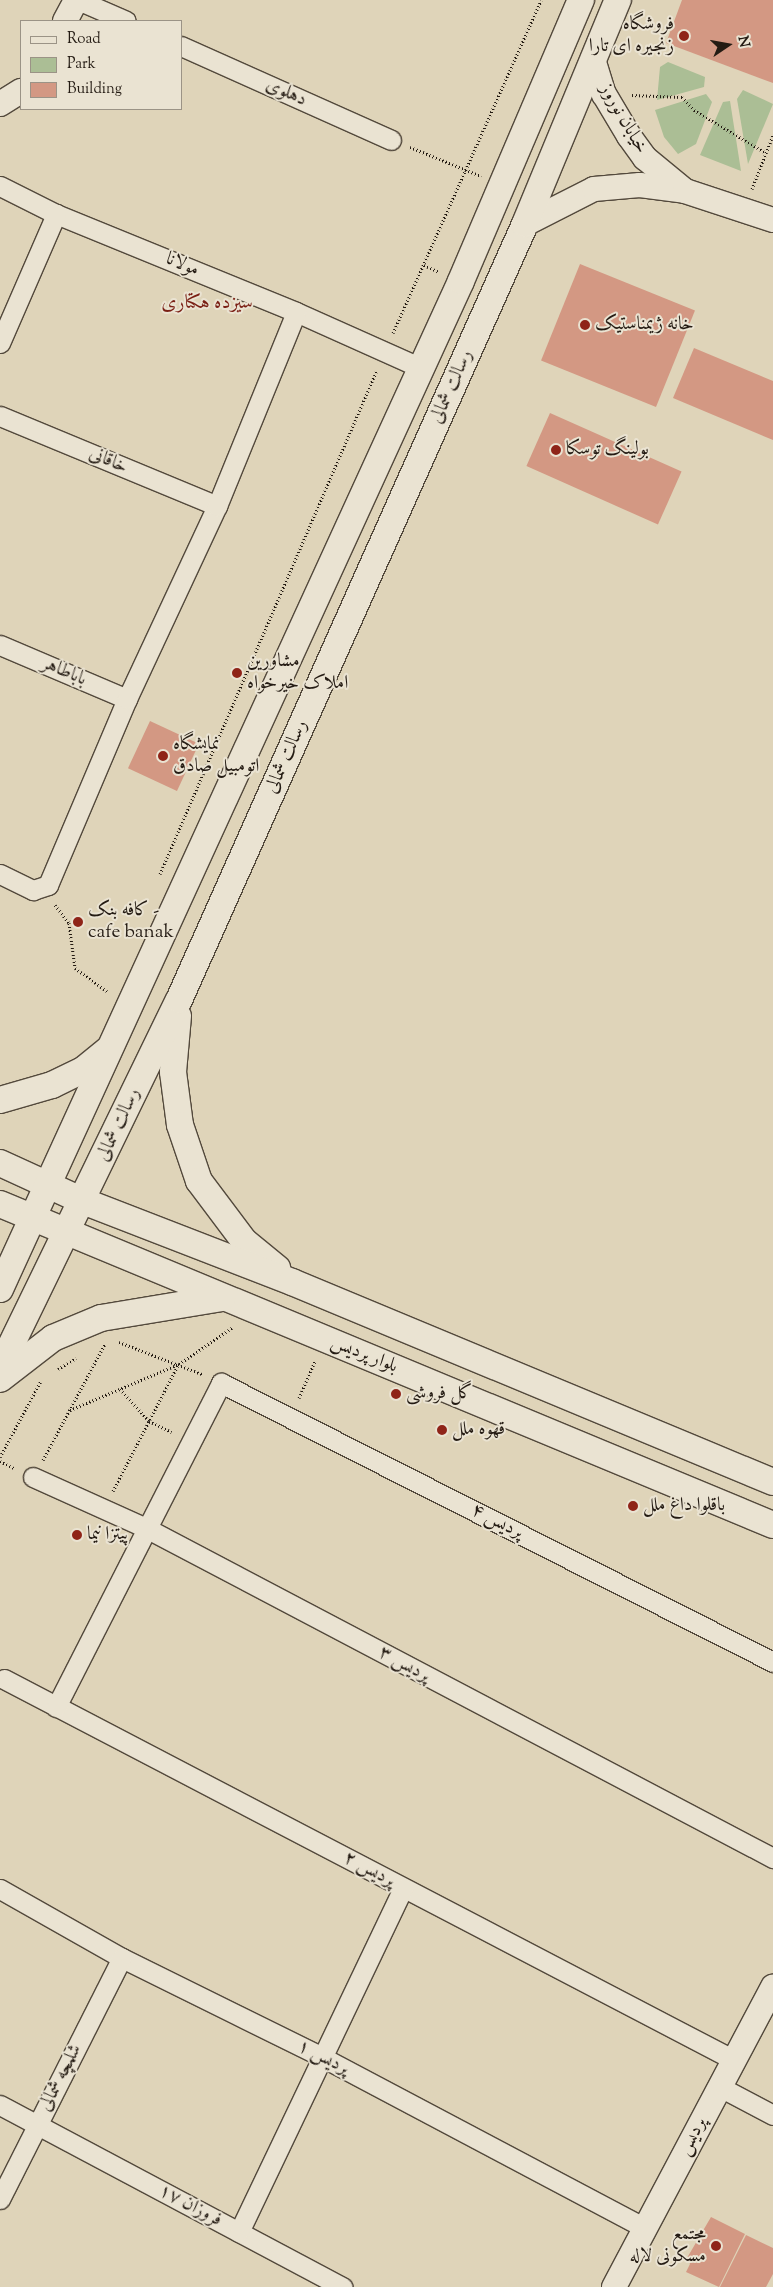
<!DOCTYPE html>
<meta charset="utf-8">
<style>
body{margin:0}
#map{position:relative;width:773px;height:2287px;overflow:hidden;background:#dfd4b9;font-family:"Sorts Mill Goudy",Amiri,serif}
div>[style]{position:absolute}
.green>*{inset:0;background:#abbe95}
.building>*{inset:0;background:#d39883;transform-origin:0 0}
.path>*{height:3px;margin-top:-1.5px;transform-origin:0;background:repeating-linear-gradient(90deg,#241b13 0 1px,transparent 0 3.5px)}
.roads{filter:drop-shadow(1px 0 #53493c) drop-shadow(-1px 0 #53493c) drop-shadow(0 1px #53493c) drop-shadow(0 -1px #53493c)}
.minor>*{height:19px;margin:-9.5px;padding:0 9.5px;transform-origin:9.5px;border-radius:9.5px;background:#eae3d2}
.tertiary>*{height:24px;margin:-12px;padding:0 12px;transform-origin:12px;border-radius:12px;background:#eae3d2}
.secondary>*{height:26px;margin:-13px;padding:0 13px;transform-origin:13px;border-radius:13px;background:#eae3d2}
.dots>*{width:14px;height:14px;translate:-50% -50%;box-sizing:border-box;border:2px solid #eae3d2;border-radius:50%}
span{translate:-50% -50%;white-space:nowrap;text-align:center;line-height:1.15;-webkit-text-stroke:4px #eae3d2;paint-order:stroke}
.poi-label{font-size:19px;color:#241b13}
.right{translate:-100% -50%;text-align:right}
.left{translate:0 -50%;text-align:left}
.street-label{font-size:19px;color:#241b13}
.neighbourhood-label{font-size:20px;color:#7a1f14}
.legend{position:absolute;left:20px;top:20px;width:162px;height:90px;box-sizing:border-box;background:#eae3d2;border:1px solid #9b9386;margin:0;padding:6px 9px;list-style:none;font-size:15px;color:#241b13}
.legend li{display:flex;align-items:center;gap:10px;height:25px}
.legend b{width:25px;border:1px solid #9b9386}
.north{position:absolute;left:703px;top:20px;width:50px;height:50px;-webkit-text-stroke:4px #eae3d2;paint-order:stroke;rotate:78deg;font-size:14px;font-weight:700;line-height:20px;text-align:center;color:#241b13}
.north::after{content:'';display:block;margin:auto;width:18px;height:22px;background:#241b13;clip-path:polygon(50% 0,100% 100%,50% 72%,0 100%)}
</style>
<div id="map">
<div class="green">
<i style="clip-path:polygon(668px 62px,705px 77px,704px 87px,657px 100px,660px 67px)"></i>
<i style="clip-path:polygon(743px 90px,773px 104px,748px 164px,737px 99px)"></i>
<i style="clip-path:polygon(706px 94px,712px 102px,696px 144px,678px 154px,664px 137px,655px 110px)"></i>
<i style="clip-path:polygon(730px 101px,741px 171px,700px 155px,723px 102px)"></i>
</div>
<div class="building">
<i style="clip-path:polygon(682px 0,773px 0,773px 83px,666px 43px)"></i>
<i style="left:580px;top:264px;width:124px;height:104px;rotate:22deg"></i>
<i style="clip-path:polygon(694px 348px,773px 381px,773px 440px,673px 398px)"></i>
<i style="left:550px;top:413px;width:144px;height:58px;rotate:24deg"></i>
<i style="left:150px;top:721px;width:54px;height:52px;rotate:25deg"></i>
<i style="clip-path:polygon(711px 2217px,745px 2234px,719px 2287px,686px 2272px,690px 2264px,687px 2258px)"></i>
<i style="clip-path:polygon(746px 2235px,773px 2248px,773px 2274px,766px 2287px,720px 2287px)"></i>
</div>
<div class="path">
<i style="left:632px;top:95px;width:50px;rotate:2.3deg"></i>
<i style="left:682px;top:97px;width:18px;rotate:47deg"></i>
<i style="left:694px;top:110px;width:84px;rotate:30.8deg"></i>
<i style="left:410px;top:147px;width:77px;rotate:22.2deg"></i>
<i style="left:752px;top:189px;width:58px;rotate:-68.7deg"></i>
<i style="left:424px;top:265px;width:17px;rotate:25deg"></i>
<i style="left:393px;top:333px;width:364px;rotate:-66deg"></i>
<i style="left:160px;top:874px;width:549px;rotate:-66.71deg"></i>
<i style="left:55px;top:905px;width:23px;rotate:52deg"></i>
<i style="left:69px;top:923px;width:45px;rotate:82.4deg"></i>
<i style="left:75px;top:968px;width:41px;rotate:36deg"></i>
<i style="left:119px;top:1342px;width:89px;rotate:21.1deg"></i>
<i style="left:58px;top:1369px;width:21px;rotate:-31deg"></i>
<i style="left:120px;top:1389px;width:43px;rotate:47.8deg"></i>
<i style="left:149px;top:1421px;width:25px;rotate:26deg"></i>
<i style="left:299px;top:1398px;width:40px;rotate:-66.6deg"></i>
<i style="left:70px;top:1410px;width:118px;rotate:-22.9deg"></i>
<i style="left:179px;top:1364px;width:65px;rotate:-34.4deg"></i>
<i style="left:0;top:1457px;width:86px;rotate:-61.7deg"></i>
<i style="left:43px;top:1460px;width:132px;rotate:-61.9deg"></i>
<i style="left:0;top:1461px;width:16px;rotate:27deg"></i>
<i style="left:113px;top:1491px;width:142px;rotate:-62.7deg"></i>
</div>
<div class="roads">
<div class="minor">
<i style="left:78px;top:0;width:52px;rotate:23.6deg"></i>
<i style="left:181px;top:46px;width:230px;rotate:24.1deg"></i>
<i style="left:0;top:186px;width:63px;rotate:26.6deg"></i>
<i style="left:56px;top:214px;width:259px;rotate:22.2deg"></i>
<i style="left:296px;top:312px;width:135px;rotate:24.1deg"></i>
<i style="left:0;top:343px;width:141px;rotate:-66.5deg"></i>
<i style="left:0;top:416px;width:235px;rotate:22.5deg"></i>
<i style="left:0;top:645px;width:138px;rotate:23deg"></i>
<i style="left:0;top:874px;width:37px;rotate:26deg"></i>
<i style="left:33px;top:890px;width:16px;rotate:-18deg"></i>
<i style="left:48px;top:885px;width:202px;rotate:-67deg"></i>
<i style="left:127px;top:699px;width:213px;rotate:-65deg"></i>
<i style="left:217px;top:506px;width:209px;rotate:-67.8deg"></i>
<i style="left:33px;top:1477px;width:124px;rotate:24.3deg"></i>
<i style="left:146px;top:1528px;width:709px;rotate:27.76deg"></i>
<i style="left:4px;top:1679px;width:823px;rotate:27.56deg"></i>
<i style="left:56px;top:1707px;width:364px;rotate:-63deg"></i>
<i style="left:221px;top:1383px;width:619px;rotate:26.81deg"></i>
<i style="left:0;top:1889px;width:140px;rotate:29.5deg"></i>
<i style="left:122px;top:1958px;width:223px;rotate:26.3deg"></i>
<i style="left:322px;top:2057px;width:365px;rotate:27.9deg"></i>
<i style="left:720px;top:2087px;width:60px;rotate:27.8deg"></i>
<i style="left:0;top:2105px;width:388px;rotate:28deg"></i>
<i style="left:0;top:2199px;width:270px;rotate:-63.2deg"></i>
<i style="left:239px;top:2232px;width:381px;rotate:-64.5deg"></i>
</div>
<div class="tertiary">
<i style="left:65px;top:21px;width:24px;rotate:-62deg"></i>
<i style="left:593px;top:59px;width:37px;rotate:73deg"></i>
<i style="left:604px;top:94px;width:49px;rotate:59.2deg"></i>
<i style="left:629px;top:136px;width:27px;rotate:54deg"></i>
<i style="left:645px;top:158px;width:52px;rotate:39.5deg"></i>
<i style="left:0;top:104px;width:25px;rotate:-32deg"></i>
<i style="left:525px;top:224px;width:77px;rotate:-26.9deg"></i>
<i style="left:594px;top:189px;width:46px;rotate:-5deg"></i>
<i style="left:640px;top:185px;width:45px;rotate:7.6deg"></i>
<i style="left:685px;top:191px;width:93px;rotate:18.2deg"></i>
<i style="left:614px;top:2287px;width:340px;rotate:-62.1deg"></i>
</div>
<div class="secondary">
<i style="left:178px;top:1016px;width:56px;rotate:95.1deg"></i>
<i style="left:173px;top:1072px;width:53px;rotate:82.5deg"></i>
<i style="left:180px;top:1125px;width:59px;rotate:71.3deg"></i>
<i style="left:199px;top:1181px;width:75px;rotate:53.1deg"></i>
<i style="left:244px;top:1241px;width:43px;rotate:39.3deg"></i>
<i style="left:0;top:1100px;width:54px;rotate:-16.1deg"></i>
<i style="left:52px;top:1085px;width:34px;rotate:-26deg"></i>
<i style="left:83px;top:1070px;width:32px;rotate:-39deg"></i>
<i style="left:0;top:1163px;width:91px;rotate:24.6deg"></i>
<i style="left:83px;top:1201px;width:224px;rotate:21.2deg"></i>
<i style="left:292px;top:1282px;width:521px;rotate:22.58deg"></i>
<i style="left:0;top:1204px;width:837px;rotate:22.55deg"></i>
<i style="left:0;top:1289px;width:1108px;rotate:-65.42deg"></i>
<i style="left:461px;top:281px;width:306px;rotate:-66.9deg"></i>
<i style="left:0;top:1368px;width:409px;rotate:-64.1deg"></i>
<i style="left:179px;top:1000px;width:850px;rotate:-65.97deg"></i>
<i style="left:525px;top:224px;width:243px;rotate:-67.5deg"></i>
<i style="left:0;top:1379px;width:67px;rotate:-37.7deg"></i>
<i style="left:53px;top:1338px;width:52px;rotate:-22.6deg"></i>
<i style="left:101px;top:1318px;width:123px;rotate:-9.4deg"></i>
</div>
</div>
<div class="dots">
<i style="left:684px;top:36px;background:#8f2418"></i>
<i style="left:585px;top:325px;background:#8f2418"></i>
<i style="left:556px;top:450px;background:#8f2418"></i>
<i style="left:237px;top:673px;background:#8f2418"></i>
<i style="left:163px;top:756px;background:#8f2418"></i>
<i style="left:78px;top:922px;background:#8f2418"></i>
<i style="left:396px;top:1394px;background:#8f2418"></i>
<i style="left:442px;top:1430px;background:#8f2418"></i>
<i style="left:633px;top:1506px;background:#8f2418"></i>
<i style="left:77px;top:1535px;background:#8f2418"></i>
<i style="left:716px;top:2246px;background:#8f2418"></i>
</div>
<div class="poi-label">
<span class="right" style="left:674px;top:36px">فروشگاه<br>زنجیره ای تارا</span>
<span class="left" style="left:595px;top:325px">خانه ژیمناستیک</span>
<span class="left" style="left:566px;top:450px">بولینگ توسکا</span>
<span class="left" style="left:247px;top:673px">مشاورین<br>املاک خیرخواه</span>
<span class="left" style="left:173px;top:756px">نمایشگاه<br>اتومبیل صادق</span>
<span class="left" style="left:88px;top:922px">کافه بنک -<br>cafe banak</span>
<span class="left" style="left:406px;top:1394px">گل فروشی</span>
<span class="left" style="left:452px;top:1430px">قهوه ملل</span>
<span class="left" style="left:643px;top:1506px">باقلوا داغ ملل</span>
<span class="left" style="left:87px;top:1535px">پیتزا نیما</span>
<span class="right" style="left:706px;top:2246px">مجتمع<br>مسکونی لاله</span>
</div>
<div class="street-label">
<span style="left:286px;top:93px;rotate:24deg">دهلوی</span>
<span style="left:623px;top:119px;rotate:60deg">خیابان نوروز</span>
<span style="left:182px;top:265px;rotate:22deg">مولانا</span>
<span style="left:452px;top:387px;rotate:-66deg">رسالت شمالی</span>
<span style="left:108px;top:461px;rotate:22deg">خاقانی</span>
<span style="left:64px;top:672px;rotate:23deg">باباطاهر</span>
<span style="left:287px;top:757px;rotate:-66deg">رسالت شمالی</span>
<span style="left:119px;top:1125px;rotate:-65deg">رسالت شمالی</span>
<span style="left:364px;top:1355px;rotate:22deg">بلوار پردیس</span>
<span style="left:497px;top:1522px;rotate:27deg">پردیس ۴</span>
<span style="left:404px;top:1665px;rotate:28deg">پردیس ۳</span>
<span style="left:369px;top:1870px;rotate:28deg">پردیس ۲</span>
<span style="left:323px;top:2058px;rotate:27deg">پردیس ۱</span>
<span style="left:61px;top:2078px;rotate:-63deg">شلمچه شمالی</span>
<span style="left:693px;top:2137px;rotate:-62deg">پردیس</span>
<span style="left:190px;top:2206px;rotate:28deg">فروزان ۱۷</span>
</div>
<div class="neighbourhood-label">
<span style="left:207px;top:303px">سیزده هکتاری</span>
</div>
<ul class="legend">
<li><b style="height:6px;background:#eae3d2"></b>Road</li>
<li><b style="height:14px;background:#abbe95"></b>Park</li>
<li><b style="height:14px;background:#d39883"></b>Building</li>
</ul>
<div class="north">N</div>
</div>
